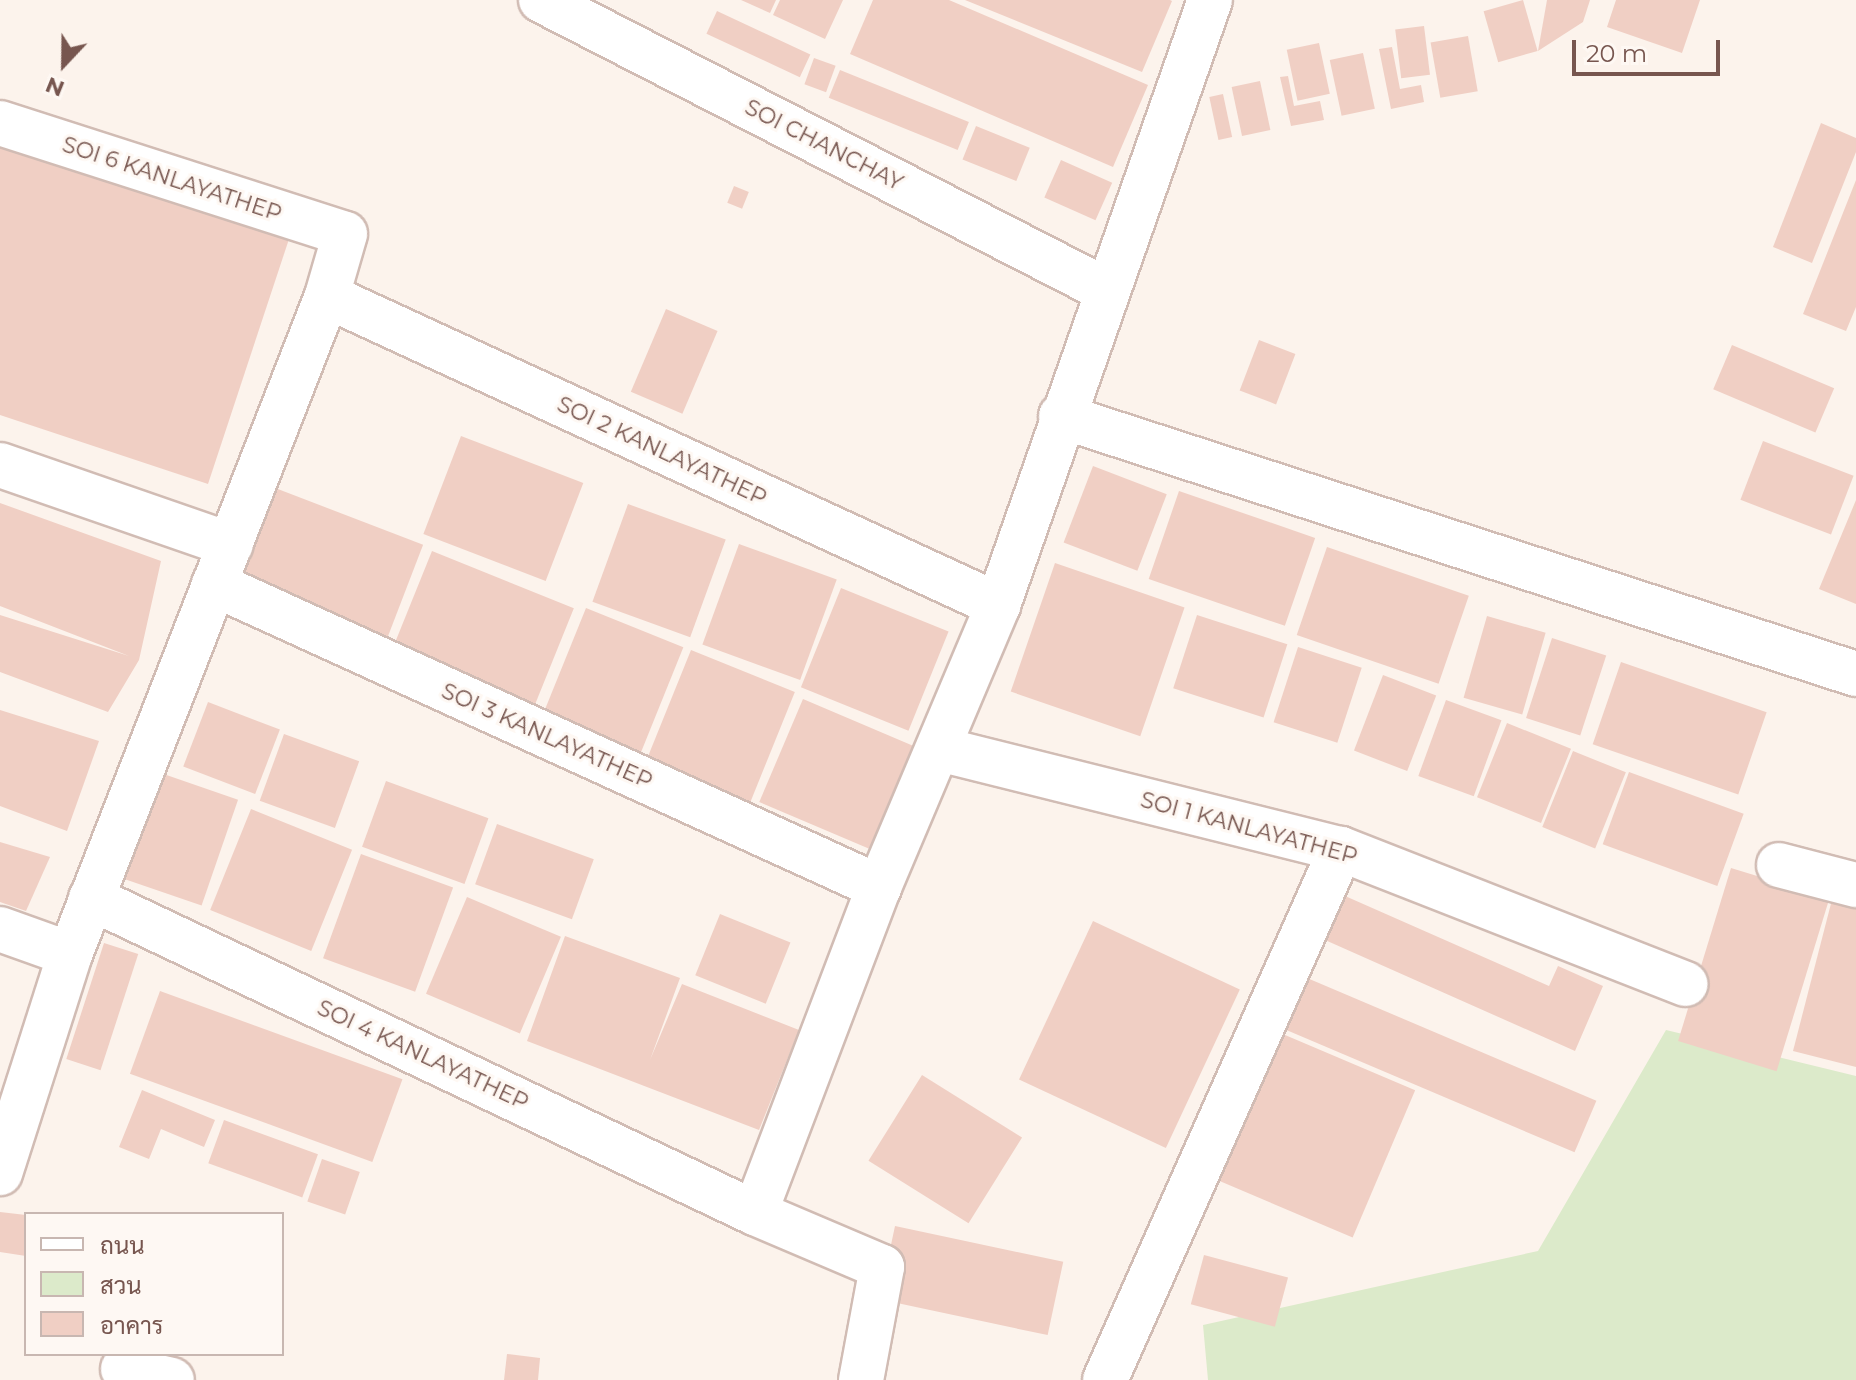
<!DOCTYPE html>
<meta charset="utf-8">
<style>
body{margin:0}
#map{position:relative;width:1856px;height:1380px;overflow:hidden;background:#fcf3ec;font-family:Montserrat,Sarabun,sans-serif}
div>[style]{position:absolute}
.green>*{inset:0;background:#dceaca}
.building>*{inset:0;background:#f0cfc4;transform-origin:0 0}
.roads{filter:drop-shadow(2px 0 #d1bcb4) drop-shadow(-2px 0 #d1bcb4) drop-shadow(0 2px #d1bcb4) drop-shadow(0 -2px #d1bcb4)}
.minor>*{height:44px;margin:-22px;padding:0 22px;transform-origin:22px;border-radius:22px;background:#fff}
span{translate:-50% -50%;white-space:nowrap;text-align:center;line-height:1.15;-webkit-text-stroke:6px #fef8f3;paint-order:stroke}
.street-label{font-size:22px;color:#77564f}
.legend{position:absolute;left:24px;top:1212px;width:260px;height:144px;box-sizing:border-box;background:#fef8f3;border:2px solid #c8b7b1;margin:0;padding:10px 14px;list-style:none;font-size:24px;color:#77564f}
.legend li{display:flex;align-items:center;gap:16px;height:40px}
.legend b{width:40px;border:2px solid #c8b7b1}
.north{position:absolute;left:24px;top:24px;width:80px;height:80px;-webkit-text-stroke:6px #fef8f3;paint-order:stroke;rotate:202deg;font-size:22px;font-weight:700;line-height:32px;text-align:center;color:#77564f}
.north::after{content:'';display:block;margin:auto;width:28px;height:36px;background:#77564f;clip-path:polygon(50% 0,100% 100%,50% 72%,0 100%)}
.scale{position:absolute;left:1572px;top:40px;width:148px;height:36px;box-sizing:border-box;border:4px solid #77564f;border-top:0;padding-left:10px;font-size:24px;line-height:28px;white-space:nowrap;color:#77564f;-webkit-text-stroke:6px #fef8f3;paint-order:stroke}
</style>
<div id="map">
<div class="green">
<i style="clip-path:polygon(1666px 1030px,1856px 1076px,1856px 1380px,1208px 1380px,1203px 1325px,1538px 1251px)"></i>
</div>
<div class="building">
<i style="clip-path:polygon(741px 0,776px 0,770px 13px)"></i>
<i style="clip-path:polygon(780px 0,843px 0,825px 39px,773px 15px)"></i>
<i style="clip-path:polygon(873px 0,949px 0,1148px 85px,1113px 167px,850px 54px)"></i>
<i style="clip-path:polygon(965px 0,1170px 0,1172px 1px,1142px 72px)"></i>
<i style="left:1523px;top:0;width:53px;height:41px;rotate:74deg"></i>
<i style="clip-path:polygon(1547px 0,1590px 0,1583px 22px,1538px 51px)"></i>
<i style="clip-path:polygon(1616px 0,1700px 0,1682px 53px,1607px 27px)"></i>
<i style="left:717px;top:11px;width:103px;height:25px;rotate:25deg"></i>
<i style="left:1424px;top:26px;width:49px;height:29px;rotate:83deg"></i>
<i style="left:1468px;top:36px;width:56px;height:38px;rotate:80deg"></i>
<i style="left:1319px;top:43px;width:52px;height:33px;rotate:78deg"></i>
<i style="clip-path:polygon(1392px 47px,1400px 89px,1421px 85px,1424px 102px,1391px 109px,1379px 49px)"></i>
<i style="left:1363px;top:53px;width:57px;height:34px;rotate:78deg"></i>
<i style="left:814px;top:58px;width:23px;height:28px;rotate:20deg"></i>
<i style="left:840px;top:70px;width:139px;height:30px;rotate:22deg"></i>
<i style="clip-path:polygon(1288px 76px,1294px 106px,1320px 101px,1324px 120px,1291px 126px,1280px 77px)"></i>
<i style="left:1260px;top:81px;width:50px;height:29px;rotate:78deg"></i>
<i style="left:1223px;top:94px;width:44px;height:14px;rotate:78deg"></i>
<i style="clip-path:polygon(1821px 123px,1856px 138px,1856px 152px,1812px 263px,1773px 247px)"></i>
<i style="left:976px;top:126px;width:58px;height:36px;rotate:22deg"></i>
<i style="clip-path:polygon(0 144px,289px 239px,208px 484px,0 415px)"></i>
<i style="left:1061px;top:160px;width:56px;height:41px;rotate:24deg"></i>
<i style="clip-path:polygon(1856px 180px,1856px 307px,1846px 331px,1803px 314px)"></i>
<i style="left:734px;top:186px;width:16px;height:18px;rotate:22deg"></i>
<i style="left:666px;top:309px;width:56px;height:90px;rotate:23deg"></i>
<i style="left:1259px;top:340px;width:39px;height:54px;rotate:21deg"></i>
<i style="left:1732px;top:345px;width:111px;height:48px;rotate:23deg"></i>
<i style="left:461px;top:436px;width:131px;height:105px;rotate:21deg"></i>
<i style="left:1763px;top:441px;width:97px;height:63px;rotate:21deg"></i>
<i style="left:1093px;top:466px;width:79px;height:82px;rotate:21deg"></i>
<i style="left:270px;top:486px;width:164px;height:109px;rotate:21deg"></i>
<i style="left:1179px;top:491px;width:144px;height:93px;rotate:19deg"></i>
<i style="clip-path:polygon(1856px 500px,1856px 604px,1819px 589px)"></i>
<i style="clip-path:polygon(0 503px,161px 561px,139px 660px,108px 712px,0 672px,0 615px,129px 656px,0 606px)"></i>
<i style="left:628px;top:504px;width:104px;height:104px;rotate:20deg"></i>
<i style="left:739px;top:544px;width:104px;height:107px;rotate:20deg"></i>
<i style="left:1327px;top:547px;width:150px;height:93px;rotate:19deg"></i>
<i style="left:432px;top:551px;width:153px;height:111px;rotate:22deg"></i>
<i style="left:1055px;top:563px;width:137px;height:136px;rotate:19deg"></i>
<i style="left:841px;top:588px;width:116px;height:107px;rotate:22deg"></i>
<i style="left:586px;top:608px;width:105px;height:119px;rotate:22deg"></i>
<i style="left:1197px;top:615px;width:95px;height:77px;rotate:18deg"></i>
<i style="left:1487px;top:616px;width:61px;height:85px;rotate:16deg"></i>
<i style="left:1552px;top:638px;width:57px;height:84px;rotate:18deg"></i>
<i style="left:1298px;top:647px;width:67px;height:79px;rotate:18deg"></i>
<i style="left:691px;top:650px;width:112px;height:120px;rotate:22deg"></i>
<i style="left:1621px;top:662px;width:154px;height:87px;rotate:19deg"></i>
<i style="left:1383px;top:675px;width:57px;height:81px;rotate:21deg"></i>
<i style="left:803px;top:699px;width:122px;height:112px;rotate:23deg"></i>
<i style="left:1446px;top:700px;width:59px;height:81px;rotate:20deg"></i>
<i style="left:208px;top:702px;width:77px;height:69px;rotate:21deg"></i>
<i style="clip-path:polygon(0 710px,99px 741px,67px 831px,0 806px)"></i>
<i style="left:1507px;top:723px;width:69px;height:80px;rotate:22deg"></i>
<i style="left:284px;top:734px;width:80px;height:71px;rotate:20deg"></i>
<i style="left:1573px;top:751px;width:57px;height:82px;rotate:22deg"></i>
<i style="left:152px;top:770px;width:91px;height:112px;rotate:19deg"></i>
<i style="left:1629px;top:772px;width:122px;height:77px;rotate:20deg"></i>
<i style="left:386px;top:781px;width:109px;height:70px;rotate:20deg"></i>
<i style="left:251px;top:809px;width:109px;height:109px;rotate:22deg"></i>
<i style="left:497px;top:824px;width:103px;height:64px;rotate:20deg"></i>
<i style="clip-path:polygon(0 842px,50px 857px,26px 911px,0 902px)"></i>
<i style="left:361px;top:854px;width:98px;height:111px;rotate:20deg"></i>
<i style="left:1731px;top:868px;width:103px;height:181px;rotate:17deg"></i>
<i style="clip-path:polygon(1835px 888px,1856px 893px,1856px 1067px,1793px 1051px)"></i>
<i style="clip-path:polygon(1336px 892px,1549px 986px,1558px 966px,1603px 986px,1575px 1051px,1316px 936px)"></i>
<i style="left:467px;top:897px;width:102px;height:105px;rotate:23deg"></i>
<i style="left:720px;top:914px;width:76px;height:66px;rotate:22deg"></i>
<i style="left:1093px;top:921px;width:162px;height:175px;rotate:25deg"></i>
<i style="clip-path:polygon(565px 936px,680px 978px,650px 1060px,682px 984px,799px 1030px,759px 1130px,527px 1041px)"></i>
<i style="left:104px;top:943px;width:36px;height:122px;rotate:18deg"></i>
<i style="left:1300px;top:975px;width:322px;height:56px;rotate:23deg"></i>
<i style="left:160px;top:991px;width:258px;height:88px;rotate:20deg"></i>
<i style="left:1278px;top:1032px;width:149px;height:160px;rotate:23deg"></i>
<i style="left:922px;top:1075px;width:118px;height:101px;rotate:32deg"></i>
<i style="clip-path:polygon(142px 1090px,215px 1120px,204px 1147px,161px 1129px,149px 1159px,119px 1147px)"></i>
<i style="left:224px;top:1120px;width:100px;height:46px;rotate:20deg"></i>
<i style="left:322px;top:1159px;width:40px;height:45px;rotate:19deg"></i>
<i style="clip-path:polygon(0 1212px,26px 1215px,26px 1256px,0 1252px)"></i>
<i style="left:895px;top:1226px;width:172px;height:75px;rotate:12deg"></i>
<i style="left:1204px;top:1255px;width:87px;height:51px;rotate:15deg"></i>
<i style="clip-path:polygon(507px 1354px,540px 1358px,538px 1380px,504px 1380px)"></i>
</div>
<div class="roads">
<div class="minor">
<i style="left:541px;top:0;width:635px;rotate:27.17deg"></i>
<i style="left:0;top:123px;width:362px;rotate:17.8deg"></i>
<i style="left:345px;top:234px;width:65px;rotate:106.2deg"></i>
<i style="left:327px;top:296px;width:706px;rotate:111.33deg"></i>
<i style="left:70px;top:954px;width:230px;rotate:107.7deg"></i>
<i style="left:327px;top:296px;width:739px;rotate:24.73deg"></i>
<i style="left:1061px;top:416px;width:836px;rotate:17.98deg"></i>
<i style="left:0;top:465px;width:244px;rotate:19.1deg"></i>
<i style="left:214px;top:584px;width:731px;rotate:24.5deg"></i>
<i style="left:939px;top:749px;width:414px;rotate:14deg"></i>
<i style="left:1341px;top:849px;width:370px;rotate:21.4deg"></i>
<i style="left:1779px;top:865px;width:80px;rotate:14.6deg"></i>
<i style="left:91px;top:898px;width:735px;rotate:25.38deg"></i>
<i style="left:755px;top:1213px;width:138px;rotate:23deg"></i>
<i style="left:882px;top:1267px;width:115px;rotate:100.5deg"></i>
<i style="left:0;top:929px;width:74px;rotate:19.7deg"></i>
<i style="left:755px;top:1213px;width:349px;rotate:-69.2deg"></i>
<i style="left:879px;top:887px;width:306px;rotate:-67.1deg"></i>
<i style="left:998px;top:605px;width:641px;rotate:-70.69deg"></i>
<i style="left:123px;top:1369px;width:50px;rotate:12.7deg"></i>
<i style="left:1105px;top:1380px;width:581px;rotate:-66.04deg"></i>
</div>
</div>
<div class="street-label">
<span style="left:824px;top:145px;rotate:27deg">SOI CHANCHAY</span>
<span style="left:172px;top:179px;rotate:18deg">SOI 6 KANLAYATHEP</span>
<span style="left:662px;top:451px;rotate:25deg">SOI 2 KANLAYATHEP</span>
<span style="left:547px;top:736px;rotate:24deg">SOI 3 KANLAYATHEP</span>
<span style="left:1249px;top:828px;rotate:15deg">SOI 1 KANLAYATHEP</span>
<span style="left:423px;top:1055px;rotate:25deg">SOI 4 KANLAYATHEP</span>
</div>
<ul class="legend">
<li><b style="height:10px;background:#fff"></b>ถนน</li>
<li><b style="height:22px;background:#dceaca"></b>สวน</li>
<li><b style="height:22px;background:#f0cfc4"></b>อาคาร</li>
</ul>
<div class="north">N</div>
<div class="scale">20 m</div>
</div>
